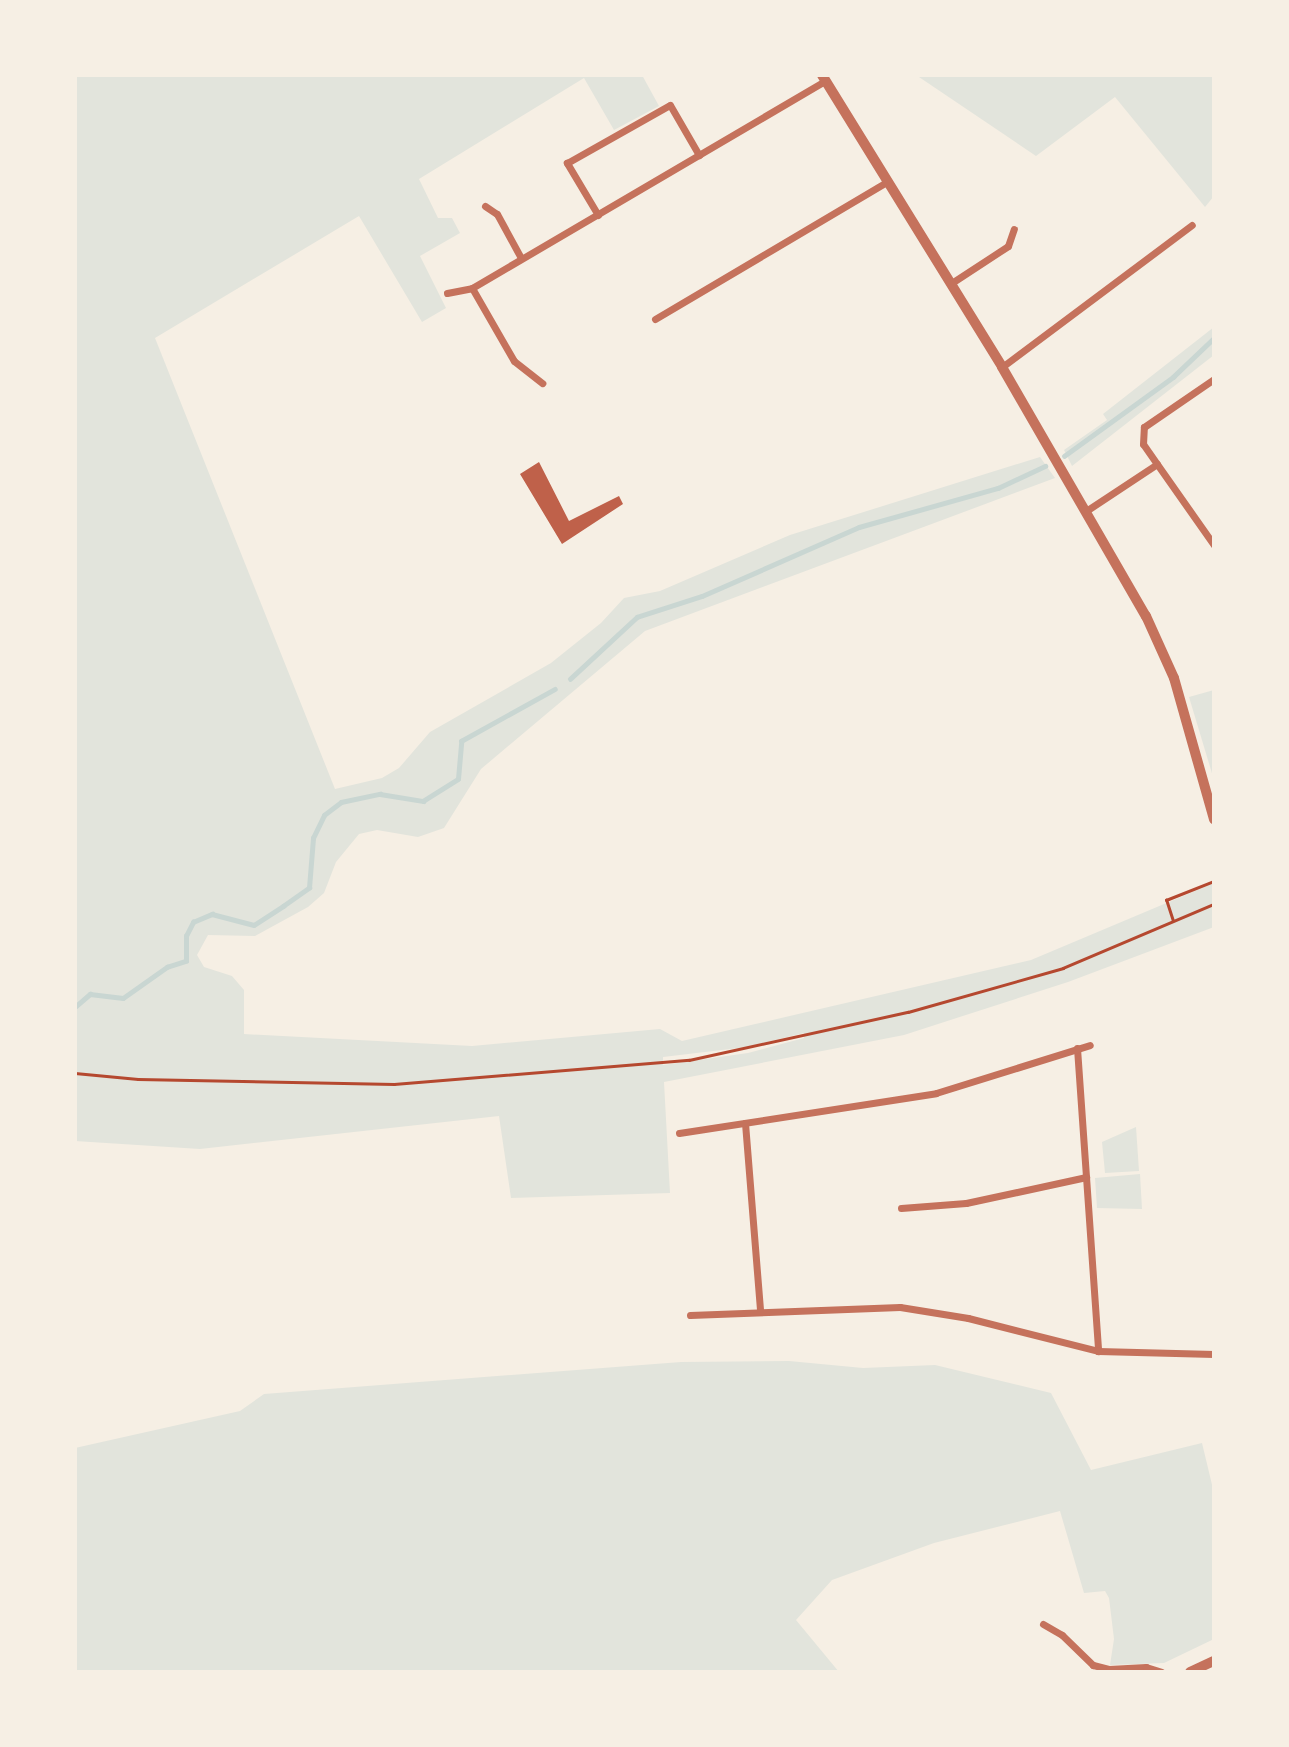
<!DOCTYPE html>
<style>
body{margin:0}
#map{position:relative;width:1289px;height:1747px;overflow:hidden;background:#f6efe4;font-family:Bitter,serif}
div>[style]{position:absolute}
.green>*{inset:0;background:#e2e4dc}
.stream>*{height:4.5px;margin:-2.25px;padding:0 2.25px;transform-origin:2.25px;border-radius:2.25px;background:#c9d6d2}
.building>*{inset:0;background:#bf614a}
.path>*{height:2.5px;margin:-1.25px;padding:0 1.25px;transform-origin:1.25px;border-radius:1.25px;background:#b5482f}
.minor>*{height:7px;margin:-3.5px;padding:0 3.5px;transform-origin:3.5px;border-radius:3.5px;background:#c5725c}
.tertiary>*{height:10px;margin:-5px;padding:0 5px;transform-origin:5px;border-radius:5px;background:#c5725c}
span{translate:-50% -50%;white-space:nowrap;text-align:center;line-height:1.15;-webkit-text-stroke:6px #f6efe4;paint-order:stroke}
.frame{position:absolute;inset:0;border:77px solid #f6efe4;pointer-events:none}
</style>
<div id="map">
<div class="green">
<i style="clip-path:polygon(evenodd,75px 75px,642px 75px,659px 106px,614px 130px,584px 78px,419px 179px,438px 218px,452px 218px,460px 233px,420px 256px,446px 308px,422px 322px,359px 216px,155px 338px,335px 789px,382px 778px,399px 768px,430px 732px,551px 663px,601px 623px,624px 598px,660px 591px,790px 535px,1040px 457px,1055px 478px,645px 631px,481px 769px,444px 828px,418px 837px,377px 830px,359px 834px,336px 862px,324px 893px,308px 907px,255px 936px,208px 935px,197px 955px,204px 967px,232px 976px,244px 990px,244px 1034px,472px 1046px,660px 1029px,682px 1041px,1031px 960px,1214px 883px,1214px 927px,1068px 982px,904px 1035px,664px 1082px,670px 1193px,511px 1198px,499px 1116px,200px 1149px,75px 1141px,75px 75px,804px 1033px,804px 1038px,748px 1053px,663px 1065px,663px 1057px,747px 1047px,804px 1033px)"></i>
<i style="clip-path:polygon(916px 75px,1214px 75px,1214px 196px,1205px 207px,1115px 97px,1036px 156px)"></i>
<i style="clip-path:polygon(1214px 327px,1214px 355px,1072px 466px,1064px 450px,1107px 420px,1103px 414px)"></i>
<i style="clip-path:polygon(1214px 690px,1214px 780px,1189px 697px)"></i>
<i style="clip-path:polygon(1136px 1127px,1139px 1171px,1105px 1173px,1102px 1142px)"></i>
<i style="clip-path:polygon(1140px 1174px,1142px 1209px,1097px 1208px,1095px 1178px)"></i>
<i style="clip-path:polygon(789px 1361px,863px 1368px,935px 1365px,1051px 1393px,1091px 1470px,1202px 1443px,1214px 1493px,1214px 1639px,1164px 1663px,1110px 1665px,1114px 1639px,1109px 1598px,1105px 1591px,1084px 1593px,1060px 1511px,934px 1543px,832px 1580px,796px 1620px,839px 1672px,75px 1672px,75px 1448px,240px 1411px,264px 1394px,681px 1362px)"></i>
</div>
<div class="stream">
<i style="left:1064px;top:456px;width:135px;rotate:-35.9deg"></i>
<i style="left:1173px;top:377px;width:57px;rotate:-43.6deg"></i>
<i style="left:570px;top:679px;width:91px;rotate:-42.8deg"></i>
<i style="left:637px;top:617px;width:68px;rotate:-17.9deg"></i>
<i style="left:702px;top:596px;width:171px;rotate:-23.7deg"></i>
<i style="left:859px;top:527px;width:144px;rotate:-15.7deg"></i>
<i style="left:998px;top:488px;width:52px;rotate:-25.1deg"></i>
<i style="left:75px;top:1007px;width:20px;rotate:-41deg"></i>
<i style="left:90px;top:994px;width:33px;rotate:7deg"></i>
<i style="left:123px;top:998px;width:54px;rotate:-35.2deg"></i>
<i style="left:167px;top:967px;width:20px;rotate:-18deg"></i>
<i style="left:186px;top:961px;width:25px;rotate:-90deg"></i>
<i style="left:186px;top:936px;width:16px;rotate:-63deg"></i>
<i style="left:193px;top:922px;width:21px;rotate:-23deg"></i>
<i style="left:212px;top:914px;width:43px;rotate:14.7deg"></i>
<i style="left:254px;top:925px;width:35px;rotate:-33deg"></i>
<i style="left:283px;top:906px;width:32px;rotate:-35deg"></i>
<i style="left:309px;top:888px;width:50px;rotate:-85.4deg"></i>
<i style="left:313px;top:838px;width:25px;rotate:-64deg"></i>
<i style="left:324px;top:815px;width:21px;rotate:-37deg"></i>
<i style="left:341px;top:802px;width:40px;rotate:-12deg"></i>
<i style="left:380px;top:794px;width:44px;rotate:9.2deg"></i>
<i style="left:423px;top:801px;width:41px;rotate:-32.2deg"></i>
<i style="left:458px;top:779px;width:38px;rotate:-85deg"></i>
<i style="left:461px;top:741px;width:107px;rotate:-29deg"></i>
</div>
<div class="building">
<i style="clip-path:polygon(539px 462px,569px 521px,619px 496px,623px 504px,562px 544px,520px 474px)"></i>
</div>
<div class="path">
<i style="left:1173px;top:921px;width:22px;rotate:-108deg"></i>
<i style="left:1166px;top:900px;width:52px;rotate:-21.6deg"></i>
<i style="left:75px;top:1073px;width:63px;rotate:5.4deg"></i>
<i style="left:138px;top:1079px;width:256px;rotate:1.1deg"></i>
<i style="left:394px;top:1084px;width:296px;rotate:-4.7deg"></i>
<i style="left:689px;top:1060px;width:224px;rotate:-12.4deg"></i>
<i style="left:908px;top:1012px;width:161px;rotate:-15.8deg"></i>
<i style="left:1063px;top:968px;width:164px;rotate:-23deg"></i>
</div>
<div class="minor">
<i style="left:485px;top:206px;width:14px;rotate:34deg"></i>
<i style="left:497px;top:214px;width:50px;rotate:61.4deg"></i>
<i style="left:598px;top:215px;width:61px;rotate:-120.8deg"></i>
<i style="left:567px;top:163px;width:118px;rotate:-29.4deg"></i>
<i style="left:670px;top:105px;width:58px;rotate:59.9deg"></i>
<i style="left:950px;top:284px;width:69px;rotate:-33.2deg"></i>
<i style="left:1008px;top:246px;width:18px;rotate:-71deg"></i>
<i style="left:472px;top:288px;width:409px;rotate:-30.4deg"></i>
<i style="left:472px;top:288px;width:84px;rotate:60.1deg"></i>
<i style="left:514px;top:361px;width:36px;rotate:38deg"></i>
<i style="left:447px;top:293px;width:25px;rotate:-11deg"></i>
<i style="left:655px;top:319px;width:271px;rotate:-30.6deg"></i>
<i style="left:1002px;top:367px;width:237px;rotate:-36.8deg"></i>
<i style="left:1157px;top:464px;width:24px;rotate:-125deg"></i>
<i style="left:1143px;top:444px;width:17px;rotate:-87deg"></i>
<i style="left:1144px;top:427px;width:85px;rotate:-34.4deg"></i>
<i style="left:1086px;top:511px;width:85px;rotate:-33.5deg"></i>
<i style="left:1157px;top:464px;width:99px;rotate:54.9deg"></i>
<i style="left:1077px;top:1048px;width:304px;rotate:86deg"></i>
<i style="left:745px;top:1123px;width:188px;rotate:85.4deg"></i>
<i style="left:679px;top:1133px;width:260px;rotate:-8.8deg"></i>
<i style="left:936px;top:1093px;width:161px;rotate:-17.3deg"></i>
<i style="left:901px;top:1208px;width:65px;rotate:-4.4deg"></i>
<i style="left:966px;top:1203px;width:123px;rotate:-12.2deg"></i>
<i style="left:690px;top:1315px;width:210px;rotate:-2.2deg"></i>
<i style="left:900px;top:1307px;width:69px;rotate:9.2deg"></i>
<i style="left:968px;top:1318px;width:134px;rotate:14.2deg"></i>
<i style="left:1098px;top:1351px;width:116px;rotate:1.5deg"></i>
<i style="left:1043px;top:1624px;width:22px;rotate:30deg"></i>
<i style="left:1062px;top:1635px;width:43px;rotate:44.1deg"></i>
<i style="left:1093px;top:1665px;width:16px;rotate:14deg"></i>
<i style="left:1109px;top:1669px;width:37px;rotate:-3deg"></i>
<i style="left:1146px;top:1667px;width:16px;rotate:18deg"></i>
</div>
<div class="tertiary">
<i style="left:822px;top:75px;width:343px;rotate:58.3deg"></i>
<i style="left:1002px;top:367px;width:288px;rotate:60deg"></i>
<i style="left:1146px;top:616px;width:68px;rotate:65.7deg"></i>
<i style="left:1174px;top:678px;width:147px;rotate:74.2deg"></i>
<i style="left:1190px;top:1672px;width:26px;rotate:-25deg"></i>
</div>
<div class="frame"></div>
</div>
